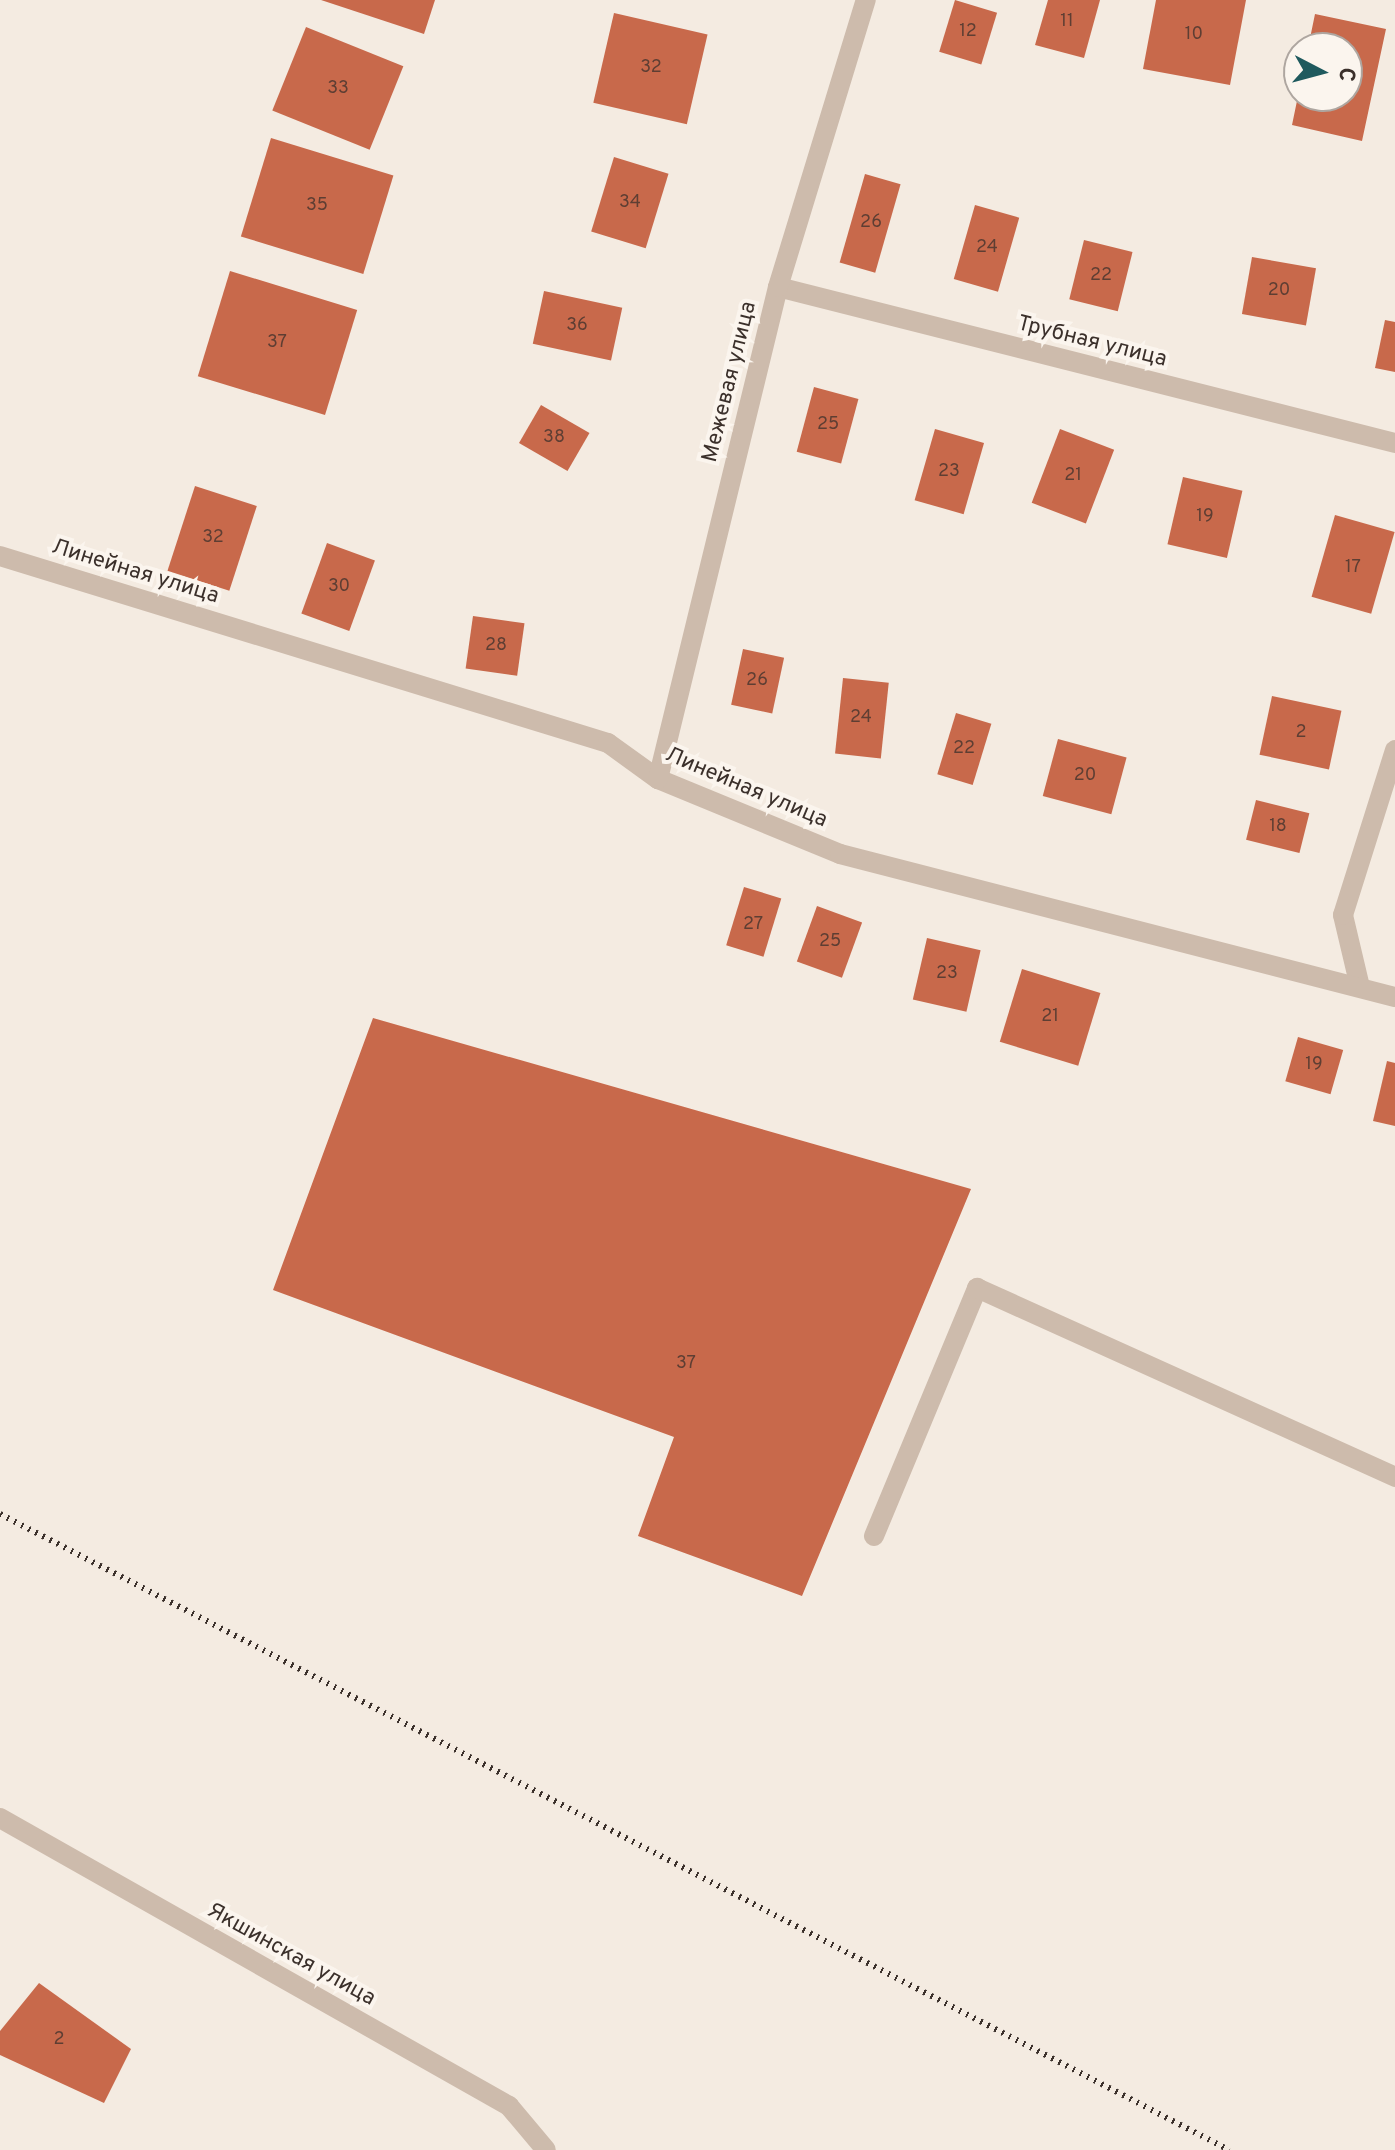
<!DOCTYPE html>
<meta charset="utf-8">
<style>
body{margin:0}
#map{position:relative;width:1395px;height:2150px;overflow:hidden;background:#f4ebe1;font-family:Overpass,sans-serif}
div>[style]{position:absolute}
.building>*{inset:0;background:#c8694b;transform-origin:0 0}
.lane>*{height:20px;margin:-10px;padding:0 10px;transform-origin:10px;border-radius:10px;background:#cdbbac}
.street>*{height:20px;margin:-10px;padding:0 10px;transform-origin:10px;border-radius:10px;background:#cdbbac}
.rail>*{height:6px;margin-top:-3px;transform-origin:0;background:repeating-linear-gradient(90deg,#3b302b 0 2px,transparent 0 8px)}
span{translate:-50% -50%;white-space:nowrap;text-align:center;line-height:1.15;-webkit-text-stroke:8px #fbf5ee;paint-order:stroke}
.number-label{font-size:18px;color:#5e3e33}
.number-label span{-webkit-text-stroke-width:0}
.street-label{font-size:22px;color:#3b302b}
.north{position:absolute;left:1283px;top:32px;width:80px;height:80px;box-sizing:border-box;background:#fbf5ee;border:2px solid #aea6a0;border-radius:50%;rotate:96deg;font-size:22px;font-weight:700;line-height:32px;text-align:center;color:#3b302b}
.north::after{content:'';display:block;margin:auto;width:28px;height:36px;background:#1f5a5e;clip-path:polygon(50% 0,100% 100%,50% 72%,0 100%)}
</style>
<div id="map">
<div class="building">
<i style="clip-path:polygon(321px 0,435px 0,424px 34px)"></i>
<i style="left:955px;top:0;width:44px;height:54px;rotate:17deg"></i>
<i style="clip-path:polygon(1048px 0,1100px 0,1084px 58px,1035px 45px)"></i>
<i style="clip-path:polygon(1156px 0,1246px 0,1230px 85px,1143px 69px)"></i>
<i style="left:614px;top:13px;width:96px;height:92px;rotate:13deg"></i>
<i style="clip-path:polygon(1315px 14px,1386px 29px,1362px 141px,1292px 125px,1298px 96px,1347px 96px,1347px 48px,1308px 48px)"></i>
<i style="left:306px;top:27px;width:105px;height:90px;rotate:22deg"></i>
<i style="left:271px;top:138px;width:128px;height:103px;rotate:17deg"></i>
<i style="left:614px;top:157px;width:57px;height:78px;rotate:17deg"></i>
<i style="left:865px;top:174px;width:37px;height:92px;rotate:16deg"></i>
<i style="left:975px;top:205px;width:46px;height:77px;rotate:16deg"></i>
<i style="left:1084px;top:240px;width:50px;height:61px;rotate:14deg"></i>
<i style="left:1252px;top:257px;width:65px;height:58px;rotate:10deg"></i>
<i style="left:230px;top:271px;width:133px;height:110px;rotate:17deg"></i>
<i style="left:544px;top:291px;width:80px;height:54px;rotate:12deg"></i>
<i style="clip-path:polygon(1385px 320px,1395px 322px,1395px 372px,1375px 368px)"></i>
<i style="left:814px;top:387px;width:46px;height:67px;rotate:15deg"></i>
<i style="left:541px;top:405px;width:56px;height:44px;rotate:30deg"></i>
<i style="left:935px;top:429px;width:51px;height:74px;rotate:16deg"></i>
<i style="left:1060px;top:429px;width:58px;height:79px;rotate:21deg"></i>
<i style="left:1183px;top:477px;width:61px;height:69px;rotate:13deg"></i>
<i style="left:195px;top:486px;width:65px;height:89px;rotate:18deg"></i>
<i style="left:1335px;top:515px;width:62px;height:85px;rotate:16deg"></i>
<i style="left:327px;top:543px;width:51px;height:75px;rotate:20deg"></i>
<i style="left:473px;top:616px;width:52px;height:53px;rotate:8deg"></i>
<i style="left:743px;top:649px;width:42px;height:57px;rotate:12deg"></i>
<i style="left:843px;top:678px;width:46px;height:76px;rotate:6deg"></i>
<i style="left:1272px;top:696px;width:71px;height:60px;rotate:12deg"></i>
<i style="left:956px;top:713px;width:37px;height:64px;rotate:17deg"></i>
<i style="left:1058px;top:739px;width:71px;height:59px;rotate:15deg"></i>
<i style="left:1256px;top:800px;width:55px;height:41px;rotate:14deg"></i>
<i style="left:744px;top:887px;width:39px;height:61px;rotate:17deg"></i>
<i style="left:817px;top:906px;width:48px;height:59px;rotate:20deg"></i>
<i style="left:927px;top:938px;width:55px;height:63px;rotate:13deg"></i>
<i style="left:1022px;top:969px;width:82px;height:76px;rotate:17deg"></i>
<i style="clip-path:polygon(373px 1018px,971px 1189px,802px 1596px,638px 1536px,674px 1437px,273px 1290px)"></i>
<i style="left:1298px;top:1037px;width:47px;height:46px;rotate:16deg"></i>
<i style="clip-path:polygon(1387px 1061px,1395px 1063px,1395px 1126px,1373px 1121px)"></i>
<i style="clip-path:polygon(39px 1983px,131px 2049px,104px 2103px,0 2055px,0 2031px)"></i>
</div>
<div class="lane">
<i style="left:1360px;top:987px;width:74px;rotate:-103.3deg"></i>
<i style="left:1343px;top:915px;width:173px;rotate:-72.5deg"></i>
<i style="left:874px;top:1536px;width:269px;rotate:-67.4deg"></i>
<i style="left:977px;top:1288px;width:459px;rotate:24.3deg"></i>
<i style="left:0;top:1818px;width:585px;rotate:29.5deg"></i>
<i style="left:509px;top:2106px;width:57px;rotate:49.9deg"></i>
</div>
<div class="street">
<i style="left:778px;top:287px;width:636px;rotate:14.19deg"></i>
<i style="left:0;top:556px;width:636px;rotate:17.1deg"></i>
<i style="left:608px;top:743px;width:62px;rotate:35.8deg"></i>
<i style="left:658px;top:779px;width:197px;rotate:22.4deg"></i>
<i style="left:840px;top:854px;width:573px;rotate:14.45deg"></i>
<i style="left:658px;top:779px;width:506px;rotate:-76.29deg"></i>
<i style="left:778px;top:287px;width:300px;rotate:-73deg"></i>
</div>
<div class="rail">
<i style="left:0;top:1514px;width:1384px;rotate:27.36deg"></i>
</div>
<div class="number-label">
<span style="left:1067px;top:22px">11</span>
<span style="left:968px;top:32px">12</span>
<span style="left:1194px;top:35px">10</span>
<span style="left:651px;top:68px">32</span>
<span style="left:338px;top:89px">33</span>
<span style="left:630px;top:203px">34</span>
<span style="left:317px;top:206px">35</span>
<span style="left:871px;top:223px">26</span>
<span style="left:987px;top:248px">24</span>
<span style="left:1101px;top:276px">22</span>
<span style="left:1279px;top:291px">20</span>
<span style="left:577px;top:326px">36</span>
<span style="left:277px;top:343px">37</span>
<span style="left:828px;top:425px">25</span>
<span style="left:554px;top:438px">38</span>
<span style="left:949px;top:472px">23</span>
<span style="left:1073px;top:476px">21</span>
<span style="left:1205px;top:517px">19</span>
<span style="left:213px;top:538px">32</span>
<span style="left:1353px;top:568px">17</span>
<span style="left:339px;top:587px">30</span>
<span style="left:496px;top:646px">28</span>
<span style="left:757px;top:681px">26</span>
<span style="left:861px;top:718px">24</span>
<span style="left:1301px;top:733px">2</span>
<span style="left:964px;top:749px">22</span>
<span style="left:1085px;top:776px">20</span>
<span style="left:1278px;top:827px">18</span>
<span style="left:753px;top:925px">27</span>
<span style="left:830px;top:942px">25</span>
<span style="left:947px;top:974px">23</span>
<span style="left:1050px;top:1017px">21</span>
<span style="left:1314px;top:1065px">19</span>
<span style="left:686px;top:1364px">37</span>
<span style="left:59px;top:2040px">2</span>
</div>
<div class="street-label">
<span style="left:1092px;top:342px;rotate:14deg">Трубная улица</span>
<span style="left:730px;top:382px;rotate:-76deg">Межевая улица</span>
<span style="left:135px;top:572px;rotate:17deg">Линейная улица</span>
<span style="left:746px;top:788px;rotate:23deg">Линейная улица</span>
<span style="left:291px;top:1955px;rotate:29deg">Якшинская улица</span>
</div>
<div class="north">С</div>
</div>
